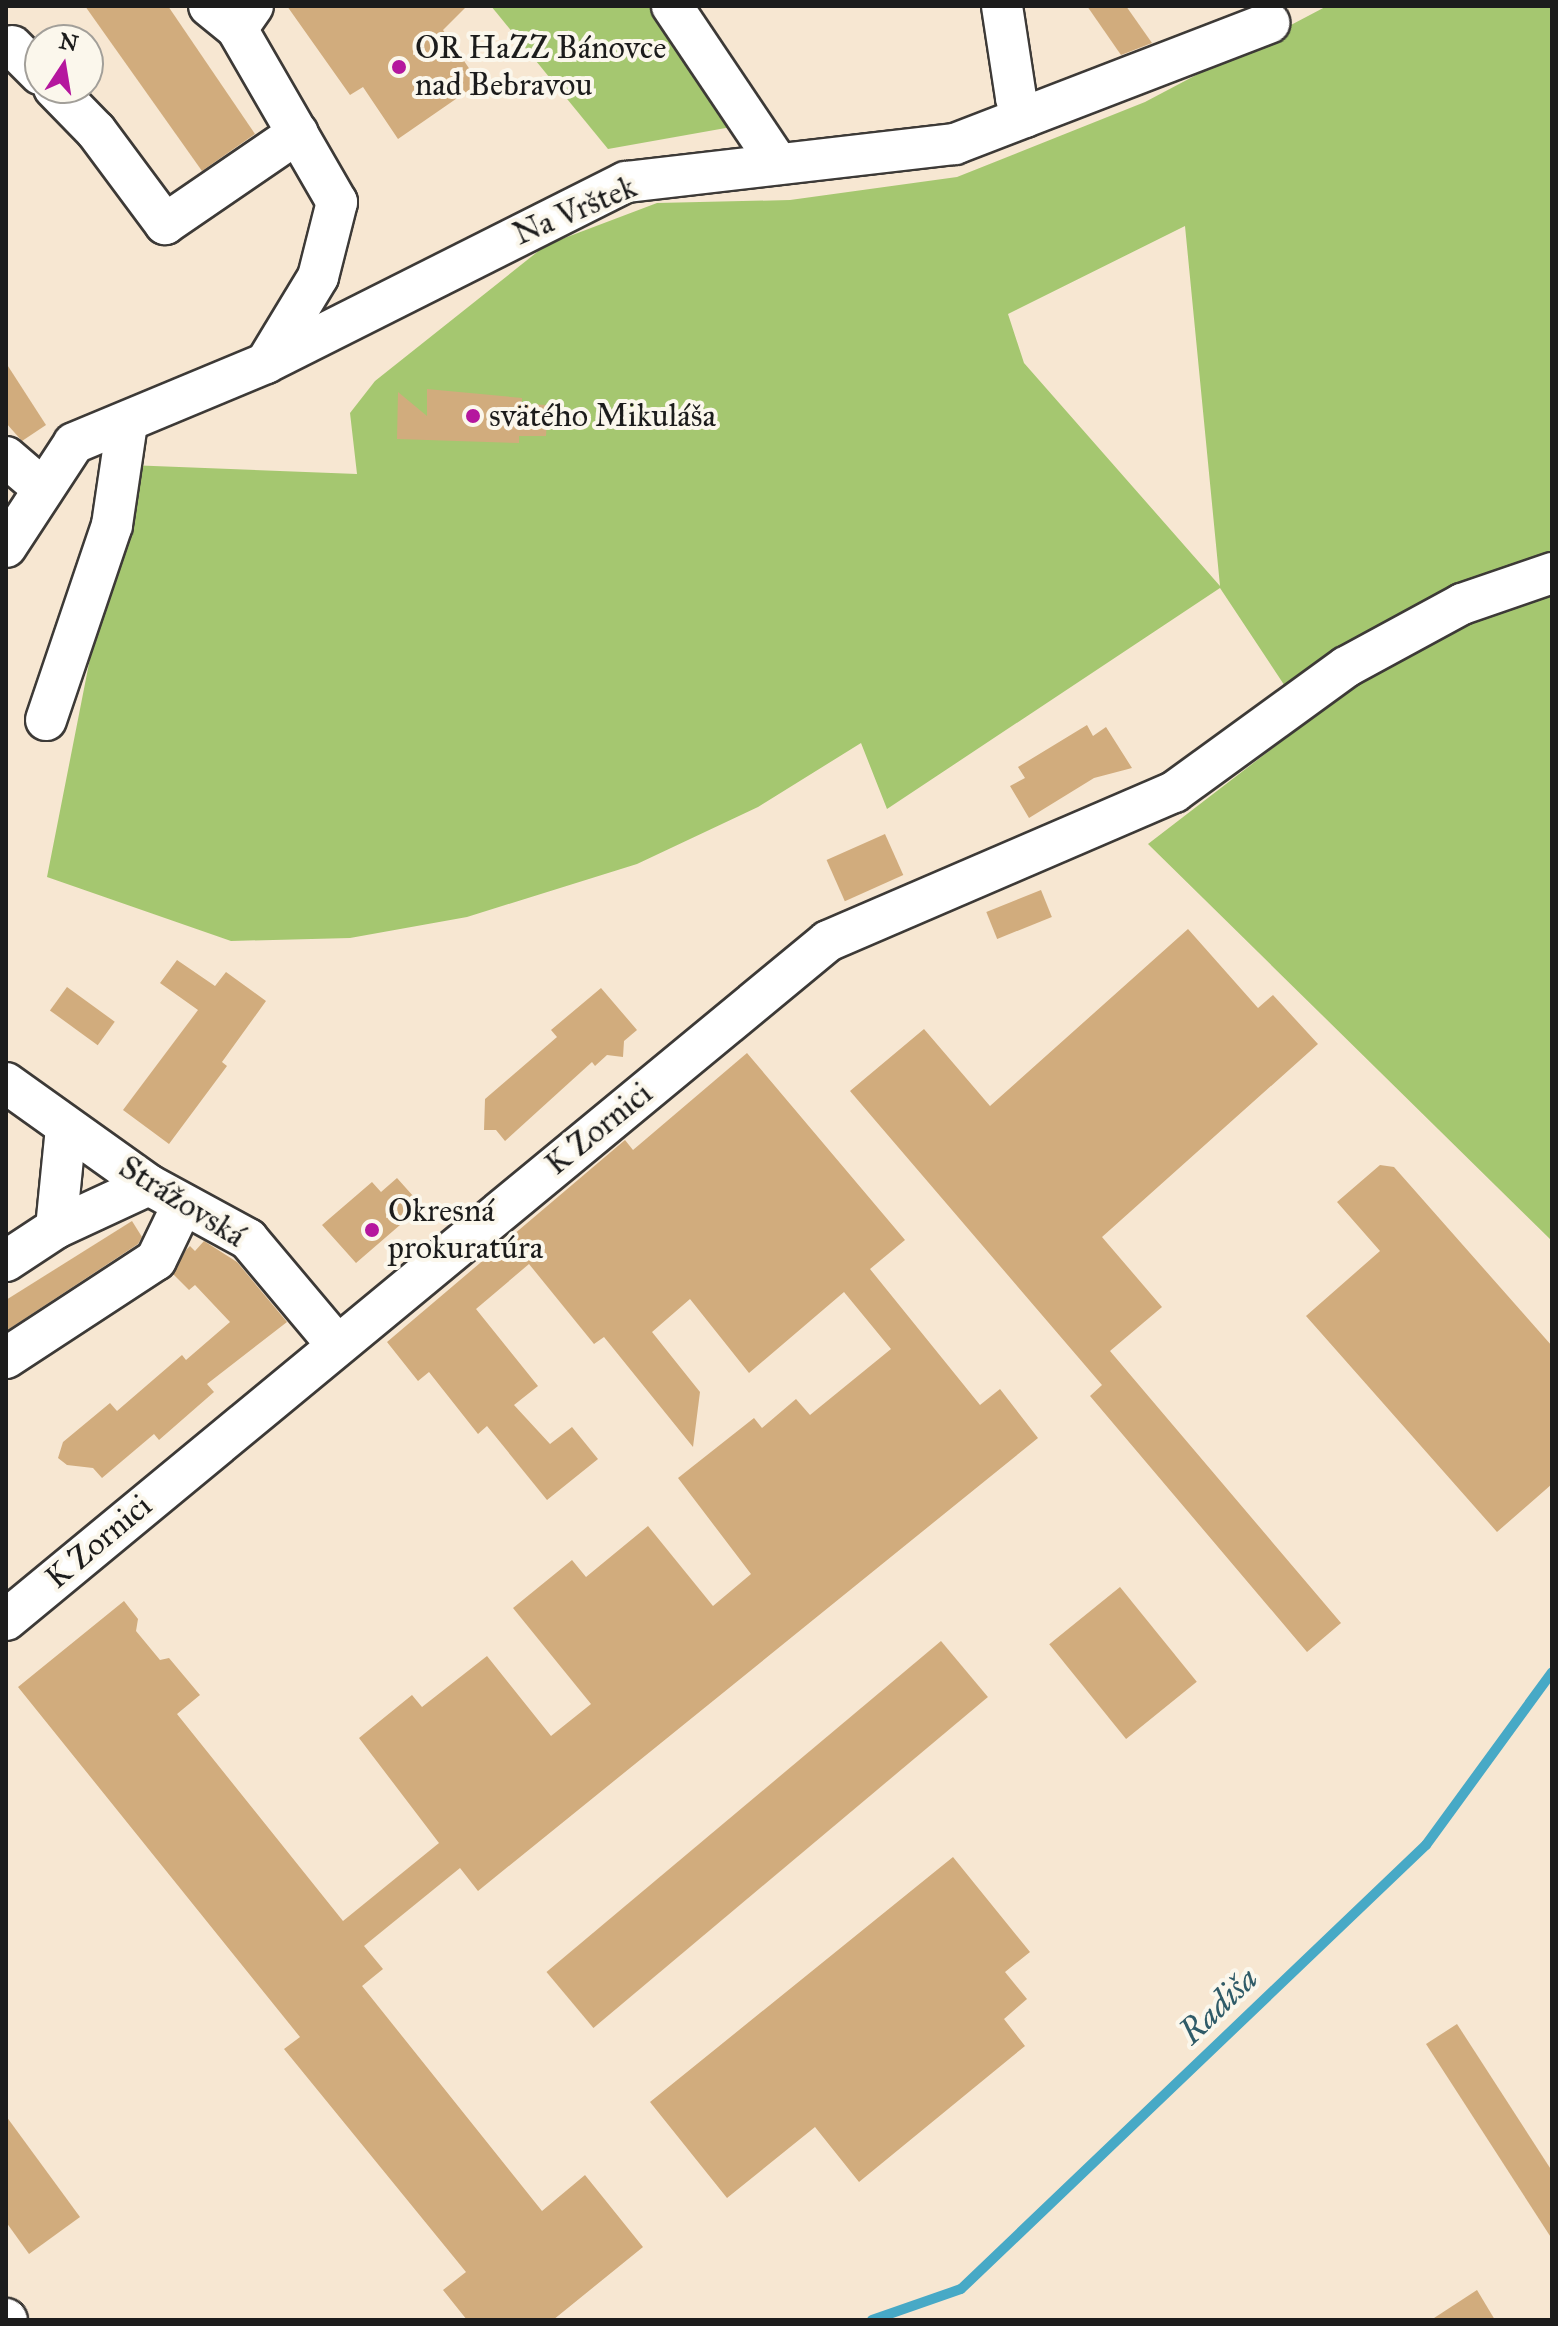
<!DOCTYPE html>
<meta charset="utf-8">
<style>
body{margin:0}
#map{position:relative;width:1558px;height:2326px;overflow:hidden;background:#f7e7d2;font-family:"IM FELL Great Primer",serif}
div>[style]{position:absolute}
.green>*{inset:0;background:#a5c770}
.stream>*{height:10px;margin:-5px;padding:0 5px;transform-origin:5px;border-radius:5px;background:#47a9c6}
.building>*{inset:0;background:#d1ac7d;transform-origin:0 0}
.roads{filter:drop-shadow(2px 0 #3d3a37) drop-shadow(-2px 0 #3d3a37) drop-shadow(0 2px #3d3a37) drop-shadow(0 -2px #3d3a37)}
.minor>*{height:40px;margin:-20px;padding:0 20px;transform-origin:20px;border-radius:20px;background:#fff}
.dots>*{width:22px;height:22px;translate:-50% -50%;box-sizing:border-box;border:4px solid #fbf7ec;border-radius:50%}
span{translate:-50% -50%;white-space:nowrap;text-align:center;line-height:1.15;-webkit-text-stroke:8px #fbf7ec;paint-order:stroke}
.poi-label{font-size:32px;color:#1c1c1c}
.left{translate:0 -50%;text-align:left}
.street-label{font-size:32px;color:#1c1c1c}
.water-label{font-size:34px;color:#2f5b68;font-style:italic}
.frame{position:absolute;inset:0;border:8px solid #1c1c1c;pointer-events:none}
.north{position:absolute;left:24px;top:24px;width:80px;height:80px;box-sizing:border-box;background:#fbf7ec;border:2px solid #a29f99;border-radius:50%;rotate:12deg;font-size:22px;font-weight:700;line-height:32px;text-align:center;color:#1c1c1c}
.north::after{content:'';display:block;margin:auto;width:28px;height:36px;background:#b5179e;clip-path:polygon(50% 0,100% 100%,50% 72%,0 100%)}
</style>
<div id="map">
<div class="green">
<i style="clip-path:polygon(491px 6px,654px 6px,737px 126px,608px 149px)"></i>
<i style="clip-path:polygon(evenodd,1327px 6px,1552px 6px,1552px 1241px,1148px 844px,1308px 721px,1220px 588px,887px 809px,861px 743px,758px 807px,637px 864px,467px 917px,350px 938px,231px 941px,47px 877px,128px 465px,357px 474px,350px 413px,375px 381px,546px 245px,657px 203px,790px 200px,957px 177px,1145px 102px,1327px 6px,1185px 226px,1220px 586px,1024px 363px,1008px 314px,1185px 226px)"></i>
</div>
<div class="stream">
<i style="left:872px;top:2320px;width:94px;rotate:-19.2deg"></i>
<i style="left:961px;top:2289px;width:643px;rotate:-43.68deg"></i>
<i style="left:1426px;top:1845px;width:214px;rotate:-53.9deg"></i>
</div>
<div class="building">
<i style="clip-path:polygon(85px 6px,168px 6px,255px 134px,202px 171px)"></i>
<i style="clip-path:polygon(287px 6px,467px 6px,443px 30px,479px 83px,398px 139px,363px 87px,350px 95px)"></i>
<i style="clip-path:polygon(1087px 6px,1126px 6px,1152px 43px,1121px 55px)"></i>
<i style="clip-path:polygon(6px 363px,46px 425px,22px 441px,6px 423px)"></i>
<i style="clip-path:polygon(427px 389px,522px 398px,522px 404px,548px 405px,546px 436px,519px 436px,519px 443px,397px 439px,398px 392px,427px 416px)"></i>
<i style="clip-path:polygon(1087px 725px,1093px 736px,1106px 727px,1132px 768px,1094px 778px,1029px 818px,1010px 786px,1025px 778px,1018px 767px)"></i>
<i style="left:885px;top:834px;width:45px;height:64px;rotate:66deg"></i>
<i style="left:1041px;top:890px;width:29px;height:59px;rotate:68deg"></i>
<i style="clip-path:polygon(1188px 929px,1258px 1008px,1273px 995px,1318px 1044px,1102px 1237px,1162px 1307px,1110px 1351px,1341px 1623px,1307px 1652px,1090px 1396px,1102px 1385px,850px 1091px,924px 1029px,990px 1106px)"></i>
<i style="clip-path:polygon(177px 960px,215px 986px,226px 972px,266px 1001px,222px 1062px,227px 1066px,169px 1144px,123px 1110px,198px 1010px,160px 983px)"></i>
<i style="left:67px;top:987px;width:59px;height:29px;rotate:36deg"></i>
<i style="clip-path:polygon(601px 988px,637px 1030px,624px 1041px,623px 1057px,607px 1055px,595px 1066px,592px 1062px,505px 1141px,496px 1130px,484px 1130px,485px 1099px,557px 1037px,551px 1030px)"></i>
<i style="clip-path:polygon(747px 1053px,905px 1240px,870px 1269px,980px 1405px,1000px 1389px,1038px 1438px,478px 1891px,460px 1868px,364px 1946px,383px 1969px,362px 1986px,542px 2211px,585px 2175px,643px 2247px,553px 2320px,467px 2320px,443px 2290px,466px 2272px,284px 2049px,300px 2037px,18px 1687px,124px 1601px,138px 1619px,136px 1631px,160px 1660px,169px 1658px,200px 1695px,177px 1714px,343px 1921px,439px 1843px,359px 1738px,412px 1695px,422px 1707px,487px 1656px,551px 1736px,591px 1704px,513px 1608px,572px 1560px,586px 1577px,648px 1526px,713px 1606px,751px 1574px,678px 1478px,754px 1418px,762px 1428px,796px 1399px,810px 1415px,891px 1349px,844px 1292px,749px 1373px,690px 1299px,652px 1332px,700px 1392px,693px 1447px,604px 1337px,594px 1344px,529px 1264px,476px 1309px,538px 1386px,514px 1405px,550px 1444px,572px 1427px,598px 1459px,547px 1500px,487px 1426px,478px 1434px,429px 1372px,418px 1381px,387px 1342px,625px 1140px,633px 1150px)"></i>
<i style="clip-path:polygon(1380px 1165px,1394px 1167px,1552px 1346px,1552px 1484px,1497px 1532px,1306px 1316px,1380px 1251px,1337px 1202px)"></i>
<i style="clip-path:polygon(397px 1178px,422px 1206px,356px 1263px,322px 1225px,372px 1182px,381px 1192px)"></i>
<i style="clip-path:polygon(132px 1221px,142px 1237px,138px 1244px,6px 1331px,6px 1300px)"></i>
<i style="clip-path:polygon(204px 1241px,237px 1262px,287px 1322px,207px 1384px,214px 1392px,159px 1440px,154px 1434px,102px 1478px,93px 1468px,67px 1465px,58px 1458px,63px 1442px,110px 1403px,117px 1411px,182px 1355px,186px 1360px,230px 1322px,195px 1285px,189px 1290px,173px 1274px,186px 1250px,190px 1246px,195px 1251px)"></i>
<i style="left:1120px;top:1587px;width:122px;height:91px;rotate:51deg"></i>
<i style="left:941px;top:1641px;width:73px;height:515px;rotate:50deg"></i>
<i style="clip-path:polygon(953px 1857px,1030px 1952px,1005px 1972px,1027px 1999px,1004px 2019px,1025px 2046px,859px 2182px,815px 2127px,727px 2198px,650px 2102px)"></i>
<i style="clip-path:polygon(1457px 2024px,1552px 2171px,1552px 2239px,1426px 2044px)"></i>
<i style="clip-path:polygon(6px 2116px,80px 2217px,29px 2254px,6px 2222px)"></i>
<i style="clip-path:polygon(1477px 2290px,1495px 2320px,1431px 2320px)"></i>
</div>
<div class="roads">
<div class="minor">
<i style="left:209px;top:6px;width:36px;rotate:39deg"></i>
<i style="left:253px;top:6px;width:28px;rotate:125deg"></i>
<i style="left:237px;top:29px;width:200px;rotate:60deg"></i>
<i style="left:337px;top:202px;width:77px;rotate:104.2deg"></i>
<i style="left:318px;top:277px;width:100px;rotate:121.2deg"></i>
<i style="left:672px;top:6px;width:190px;rotate:56.1deg"></i>
<i style="left:1002px;top:6px;width:93px;rotate:81.3deg"></i>
<i style="left:1016px;top:98px;width:21px;rotate:65deg"></i>
<i style="left:12px;top:46px;width:40px;rotate:45deg"></i>
<i style="left:54px;top:88px;width:60px;rotate:45.7deg"></i>
<i style="left:96px;top:131px;width:116px;rotate:53.4deg"></i>
<i style="left:165px;top:224px;width:161px;rotate:-34.4deg"></i>
<i style="left:6px;top:457px;width:46px;rotate:40.6deg"></i>
<i style="left:6px;top:547px;width:124px;rotate:-56.8deg"></i>
<i style="left:74px;top:443px;width:208px;rotate:-22.6deg"></i>
<i style="left:266px;top:363px;width:403px;rotate:-26.7deg"></i>
<i style="left:626px;top:182px;width:331px;rotate:-6.6deg"></i>
<i style="left:955px;top:144px;width:337px;rotate:-21.1deg"></i>
<i style="left:46px;top:720px;width:206px;rotate:-71.3deg"></i>
<i style="left:112px;top:525px;width:102px;rotate:-81.6deg"></i>
<i style="left:6px;top:1083px;width:176px;rotate:35.5deg"></i>
<i style="left:149px;top:1185px;width:113px;rotate:28.6deg"></i>
<i style="left:248px;top:1239px;width:137px;rotate:50deg"></i>
<i style="left:56px;top:1228px;width:101px;rotate:-84.3deg"></i>
<i style="left:6px;top:1261px;width:60px;rotate:-33.4deg"></i>
<i style="left:56px;top:1228px;width:102px;rotate:-24.8deg"></i>
<i style="left:6px;top:1358px;width:179px;rotate:-33.2deg"></i>
<i style="left:156px;top:1260px;width:62px;rotate:-64.3deg"></i>
<i style="left:6px;top:1620px;width:1066px;rotate:-39.56deg"></i>
<i style="left:828px;top:941px;width:377px;rotate:-23.3deg"></i>
<i style="left:1174px;top:792px;width:213px;rotate:-36deg"></i>
<i style="left:1346px;top:667px;width:132px;rotate:-28.5deg"></i>
<i style="left:1462px;top:604px;width:95px;rotate:-19deg"></i>
<i style="left:6px;top:2319px;width:1px;rotate:45deg"></i>
</div>
</div>
<div class="dots">
<i style="left:399px;top:67px;background:#b5179e"></i>
<i style="left:473px;top:416px;background:#b5179e"></i>
<i style="left:372px;top:1230px;background:#b5179e"></i>
</div>
<div class="poi-label">
<span class="left" style="left:415px;top:67px">OR HaZZ Bánovce<br>nad Bebravou</span>
<span class="left" style="left:489px;top:416px">svätého Mikuláša</span>
<span class="left" style="left:388px;top:1230px">Okresná<br>prokuratúra</span>
</div>
<div class="street-label">
<span style="left:575px;top:211px;rotate:-23deg">Na Vrštek</span>
<span style="left:599px;top:1129px;rotate:-39deg">K Zornici</span>
<span style="left:182px;top:1202px;rotate:32deg">Strážovská</span>
<span style="left:99px;top:1542px;rotate:-40deg">K Zornici</span>
</div>
<div class="water-label">
<span style="left:1218px;top:2005px;rotate:-44deg">Radiša</span>
</div>
<div class="frame"></div>
<div class="north">N</div>
</div>
